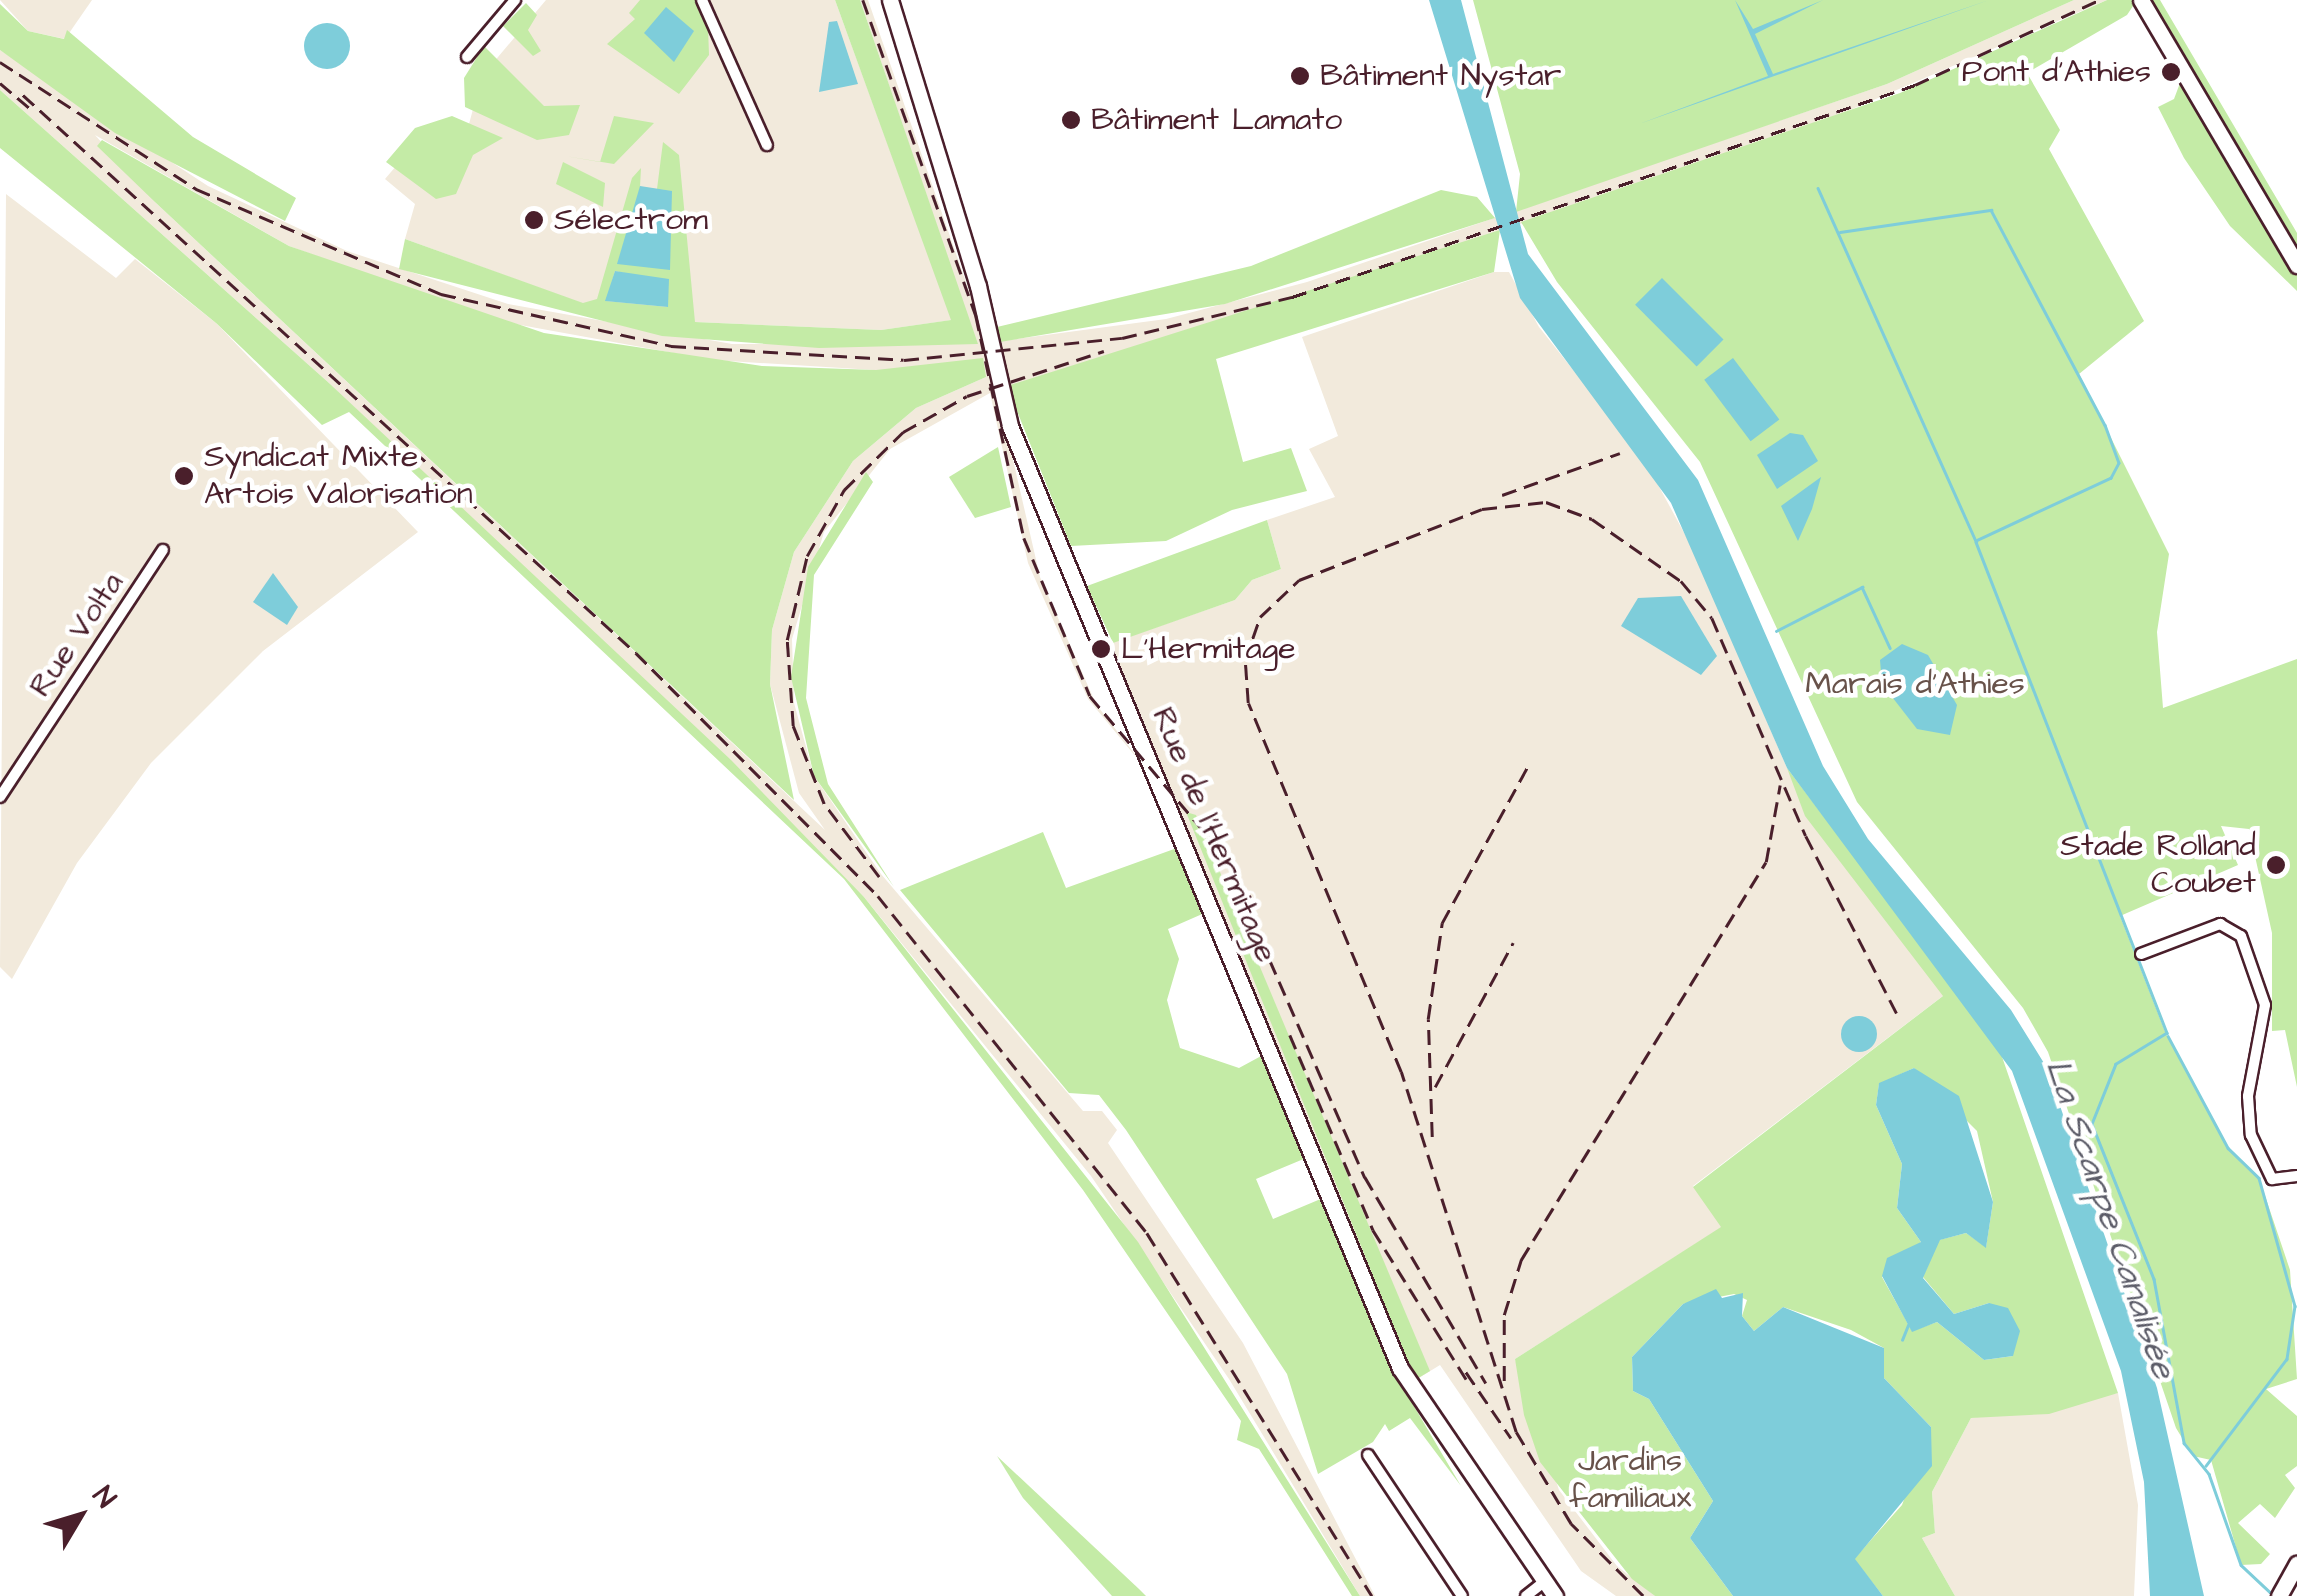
<!DOCTYPE html>
<meta charset="utf-8">
<style>
body{margin:0}
#map{position:relative;width:2297px;height:1596px;overflow:hidden;background:#fff;font-family:"Architects Daughter",sans-serif}
div>[style]{position:absolute}
.built>*{inset:0;background:#f2eadc}
.green>*{inset:0;background:#c4eba6}
.water>*{inset:0;background:#7ecdda;transform-origin:0 0}
.round{border-radius:50%}
.stream>*{height:2.5px;margin:-1.25px;padding:0 1.25px;transform-origin:1.25px;border-radius:1.25px;background:#7ecdda}
.roads{filter:drop-shadow(2px 0 #4a1f2b) drop-shadow(-2px 0 #4a1f2b) drop-shadow(0 2px #4a1f2b) drop-shadow(0 -2px #4a1f2b)}
.street>*{height:10px;margin:-5px;padding:0 5px;transform-origin:5px;border-radius:5px;background:#fff}
.secondary>*{height:15px;margin:-7.5px;padding:0 7.5px;transform-origin:7.5px;border-radius:7.5px;background:#fff}
.rail>*{height:2.5px;margin-top:-1.25px;transform-origin:0;background:repeating-linear-gradient(90deg,#4a1f2b 0 15px,transparent 0 23px)}
.dots>*{width:28px;height:28px;translate:-50% -50%;box-sizing:border-box;border:5px solid #fff;border-radius:50%}
span{translate:-50% -50%;white-space:nowrap;text-align:center;line-height:1.15;-webkit-text-stroke:9px #fff;paint-order:stroke}
.poi-label{font-size:32px;color:#4a1f2b}
.right{translate:-100% -50%;text-align:right}
.left{translate:0 -50%;text-align:left}
.street-label{font-size:32px;color:#4a1f2b}
.park-label{font-size:32px;color:#68524a}
.water-label{font-size:35px;color:#5c5c68;font-style:italic}
.north{position:absolute;left:30px;top:1466px;width:100px;height:100px;-webkit-text-stroke:8px #fff;paint-order:stroke;rotate:52deg;font-size:28px;font-weight:700;line-height:40px;text-align:center;color:#4a1f2b}
.north::after{content:'';display:block;margin:auto;width:35px;height:45px;background:#4a1f2b;clip-path:polygon(50% 0,100% 100%,50% 72%,0 100%)}
</style>
<div id="map">
<div class="built">
<i style="clip-path:polygon(0 0,92px 0,65px 39px,28px 31px)"></i>
<i style="clip-path:polygon(546px 0,835px 0,952px 320px,881px 330px,695px 322px,584px 304px,405px 239px,415px 204px,385px 179px,408px 152px,469px 124px,482px 76px)"></i>
<i style="clip-path:polygon(evenodd,860px 0,868px 0,987px 343px,1166px 319px,1307px 282px,1887px 84px,2074px 0,2107px 0,1843px 113px,1320px 293px,997px 390px,1040px 577px,1096px 704px,1151px 775px,1088px 699px,1028px 563px,990px 393px,890px 449px,824px 532px,792px 639px,794px 703px,814px 776px,881px 874px,1083px 1111px,1102px 1111px,1117px 1130px,1108px 1143px,1243px 1343px,1375px 1596px,1360px 1596px,1229px 1379px,1091px 1176px,864px 897px,329px 383px,0 90px,0 50px,208px 186px,347px 251px,508px 304px,732px 344px,977px 344px,860px 0,95px 135px,289px 246px,493px 320px,712px 360px,986px 377px,916px 408px,853px 461px,794px 552px,772px 630px,770px 684px,799px 793px,825px 830px,156px 203px,95px 135px)"></i>
<i style="clip-path:polygon(6px 194px,116px 278px,135px 259px,216px 323px,418px 532px,263px 651px,151px 763px,77px 863px,12px 979px,0 967px)"></i>
<i style="clip-path:polygon(1494px 272px,1509px 272px,1539px 327px,1644px 459px,1694px 551px,1787px 768px,1837px 845px,1956px 986px,1693px 1186px,1722px 1227px,1515px 1359px,1559px 1490px,1617px 1566px,1655px 1596px,1616px 1596px,1581px 1571px,1440px 1365px,1409px 1384px,1105px 645px,1235px 600px,1252px 580px,1281px 569px,1267px 520px,1335px 497px,1309px 449px,1338px 436px,1302px 337px)"></i>
<i style="clip-path:polygon(2118px 1393px,2138px 1505px,2134px 1596px,1955px 1596px,1922px 1538px,1935px 1533px,1932px 1492px,1971px 1418px)"></i>
</div>
<div class="green">
<i style="clip-path:polygon(640px 0,696px 0,708px 27px,709px 55px,679px 94px,607px 44px,635px 19px,629px 13px)"></i>
<i style="clip-path:polygon(evenodd,835px 0,860px 0,978px 344px,819px 348px,662px 336px,399px 269px,405px 239px,583px 303px,597px 299px,632px 178px,641px 168px,640px 187px,672px 191px,657px 189px,663px 142px,679px 155px,695px 322px,881px 330px,951px 320px,835px 0,615px 271px,634px 275px,668px 307px,606px 301px,615px 271px)"></i>
<i style="clip-path:polygon(1473px 0,2074px 0,1887px 84px,1516px 212px,1520px 174px)"></i>
<i style="clip-path:polygon(2107px 0,2137px 0,2127px 15px,2027px 73px,2060px 130px,2049px 149px,2144px 321px,2079px 374px,2169px 554px,2157px 632px,2163px 708px,2297px 659px,2297px 1087px,2285px 1030px,2272px 1031px,2272px 933px,2249px 829px,2221px 826px,2238px 865px,2120px 916px,2166px 1034px,2228px 1148px,2259px 1178px,2290px 1270px,2297px 1379px,2266px 1389px,2297px 1416px,2297px 1466px,2285px 1475px,2295px 1488px,2275px 1518px,2260px 1504px,2238px 1523px,2270px 1554px,2261px 1564px,2241px 1565px,2211px 1460px,2193px 1456px,2176px 1428px,2048px 1052px,2023px 1008px,1857px 802px,1700px 462px,1557px 282px,1521px 222px,1900px 93px)"></i>
<i style="clip-path:polygon(2141px 0,2160px 0,2297px 233px,2297px 291px,2230px 226px,2184px 158px,2158px 107px,2174px 99px,2183px 75px)"></i>
<i style="clip-path:polygon(526px 3px,537px 15px,528px 30px,541px 51px,533px 56px,503px 26px)"></i>
<i style="clip-path:polygon(0 4px,28px 31px,64px 39px,67px 30px,193px 137px,296px 198px,285px 221px,115px 133px,0 50px)"></i>
<i style="clip-path:polygon(484px 46px,544px 106px,580px 105px,569px 135px,537px 140px,465px 107px,464px 78px)"></i>
<i style="clip-path:polygon(0 90px,329px 383px,731px 760px,864px 897px,1138px 1242px,1360px 1596px,1352px 1596px,1259px 1449px,1237px 1440px,1241px 1421px,1083px 1190px,844px 879px,349px 412px,322px 425px,216px 323px,0 148px)"></i>
<i style="clip-path:polygon(452px 116px,503px 138px,473px 155px,456px 194px,436px 199px,386px 162px,415px 128px)"></i>
<i style="clip-path:polygon(614px 116px,654px 123px,614px 164px,565px 156px,600px 162px)"></i>
<i style="clip-path:polygon(102px 140px,289px 246px,544px 333px,762px 366px,876px 370px,983px 358px,986px 377px,916px 408px,853px 461px,794px 552px,772px 630px,770px 684px,794px 800px,156px 203px,97px 146px)"></i>
<i style="clip-path:polygon(563px 162px,605px 183px,603px 207px,556px 184px)"></i>
<i style="clip-path:polygon(1441px 190px,1477px 197px,1495px 218px,1225px 304px,1000px 342px,997px 327px,1251px 266px)"></i>
<i style="clip-path:polygon(1500px 230px,1494px 272px,1216px 359px,1243px 462px,1291px 448px,1307px 491px,1232px 510px,1166px 541px,1071px 546px,1007px 386px)"></i>
<i style="clip-path:polygon(998px 447px,1011px 507px,975px 518px,949px 477px)"></i>
<i style="clip-path:polygon(866px 472px,873px 482px,814px 575px,806px 698px,828px 784px,894px 887px,814px 776px,791px 677px,808px 567px)"></i>
<i style="clip-path:polygon(1267px 520px,1281px 569px,1252px 580px,1235px 600px,1113px 643px,1087px 586px)"></i>
<i style="clip-path:polygon(evenodd,1787px 768px,1999px 1048px,2118px 1393px,2049px 1414px,1971px 1418px,1932px 1492px,1935px 1533px,1922px 1538px,1955px 1596px,1883px 1596px,1854px 1559px,1902px 1505px,1931px 1427px,1884px 1378px,1884px 1348px,1851px 1330px,1783px 1307px,1754px 1331px,1742px 1316px,1747px 1300px,1734px 1294px,1683px 1304px,1632px 1357px,1633px 1391px,1649px 1399px,1713px 1501px,1690px 1538px,1733px 1596px,1655px 1596px,1632px 1579px,1540px 1462px,1524px 1415px,1515px 1359px,1721px 1227px,1693px 1187px,1943px 996px,1805px 816px,1787px 768px,1914px 1068px,1977px 1131px,1993px 1202px,1986px 1247px,1966px 1233px,1939px 1240px,1923px 1277px,1954px 1314px,1989px 1303px,2013px 1356px,1984px 1360px,1937px 1322px,1912px 1331px,1882px 1277px,1921px 1242px,1897px 1208px,1902px 1164px,1876px 1105px,1879px 1084px,1914px 1068px)"></i>
<i style="clip-path:polygon(1186px 812px,1196px 815px,1430px 1371px,1415px 1380px)"></i>
<i style="clip-path:polygon(1043px 832px,1066px 888px,1188px 844px,1216px 908px,1168px 929px,1179px 959px,1167px 1000px,1180px 1048px,1239px 1068px,1263px 1055px,1306px 1158px,1256px 1179px,1273px 1219px,1323px 1198px,1385px 1357px,1461px 1486px,1410px 1418px,1389px 1431px,1385px 1424px,1373px 1442px,1318px 1474px,1287px 1374px,1126px 1130px,1099px 1095px,1069px 1093px,900px 890px)"></i>
<i style="clip-path:polygon(997px 1456px,1139px 1589px,1146px 1596px,1112px 1596px,1023px 1498px)"></i>
</div>
<div class="water">
<i style="clip-path:polygon(1429px 0,1461px 0,1528px 254px,1698px 480px,1823px 766px,1868px 839px,2011px 1010px,2047px 1068px,2157px 1388px,2204px 1596px,2150px 1596px,2144px 1482px,2121px 1371px,2012px 1071px,1787px 768px,1671px 503px,1520px 298px)"></i>
<i style="clip-path:polygon(1735px 0,1753px 29px,1823px 0,1755px 34px,1773px 74px,1989px 0,1639px 124px,1768px 76px)"></i>
<i style="clip-path:polygon(666px 7px,694px 31px,674px 62px,644px 33px)"></i>
<i style="clip-path:polygon(837px 21px,858px 84px,819px 92px,829px 22px)"></i>
<i class="round" style="left:304px;top:23px;width:46px;height:46px"></i>
<i style="clip-path:polygon(640px 186px,672px 191px,670px 270px,617px 264px)"></i>
<i style="clip-path:polygon(615px 271px,669px 279px,668px 307px,605px 301px)"></i>
<i style="left:1662px;top:278px;width:87px;height:38px;rotate:45deg"></i>
<i style="left:1733px;top:358px;width:77px;height:36px;rotate:53deg"></i>
<i style="clip-path:polygon(1790px 433px,1803px 435px,1818px 461px,1777px 489px,1757px 455px)"></i>
<i style="clip-path:polygon(1821px 477px,1812px 509px,1798px 541px,1781px 506px)"></i>
<i style="clip-path:polygon(273px 573px,298px 607px,287px 625px,253px 602px)"></i>
<i style="clip-path:polygon(1681px 596px,1717px 656px,1701px 675px,1621px 626px,1638px 598px)"></i>
<i style="clip-path:polygon(1902px 644px,1928px 655px,1957px 705px,1950px 735px,1917px 729px,1882px 684px,1880px 660px)"></i>
<i class="round" style="left:1841px;top:1016px;width:36px;height:36px"></i>
<i style="clip-path:polygon(1914px 1068px,1959px 1096px,1993px 1202px,1986px 1248px,1966px 1233px,1940px 1240px,1923px 1278px,1954px 1314px,1989px 1303px,2008px 1308px,2020px 1331px,2013px 1356px,1984px 1360px,1937px 1322px,1912px 1332px,1882px 1276px,1887px 1258px,1921px 1242px,1897px 1208px,1902px 1164px,1876px 1105px,1879px 1083px)"></i>
<i style="clip-path:polygon(1716px 1289px,1722px 1298px,1743px 1293px,1742px 1316px,1754px 1331px,1783px 1307px,1884px 1348px,1884px 1378px,1931px 1427px,1932px 1466px,1855px 1559px,1883px 1596px,1733px 1596px,1690px 1538px,1713px 1501px,1649px 1399px,1633px 1391px,1632px 1357px,1683px 1304px)"></i>
</div>
<div class="stream">
<i style="left:1818px;top:188px;width:388px;rotate:65.9deg"></i>
<i style="left:1976px;top:542px;width:527px;rotate:68.74deg"></i>
<i style="left:2167px;top:1033px;width:60px;rotate:148.7deg"></i>
<i style="left:2116px;top:1064px;width:65px;rotate:111.8deg"></i>
<i style="left:2092px;top:1124px;width:167px;rotate:68.2deg"></i>
<i style="left:2154px;top:1279px;width:167px;rotate:79.6deg"></i>
<i style="left:2184px;top:1443px;width:40px;rotate:51deg"></i>
<i style="left:2209px;top:1474px;width:96px;rotate:70.6deg"></i>
<i style="left:2241px;top:1565px;width:40px;rotate:43deg"></i>
<i style="left:1840px;top:232px;width:153px;rotate:-8.3deg"></i>
<i style="left:1991px;top:210px;width:243px;rotate:62.1deg"></i>
<i style="left:2105px;top:425px;width:40px;rotate:69.8deg"></i>
<i style="left:2119px;top:463px;width:17px;rotate:118deg"></i>
<i style="left:2111px;top:478px;width:147px;rotate:155deg"></i>
<i style="left:1776px;top:631px;width:97px;rotate:-27.1deg"></i>
<i style="left:1862px;top:587px;width:67px;rotate:65.3deg"></i>
<i style="left:2168px;top:1036px;width:127px;rotate:61.8deg"></i>
<i style="left:2228px;top:1148px;width:43px;rotate:44.1deg"></i>
<i style="left:2259px;top:1178px;width:133px;rotate:74.3deg"></i>
<i style="left:2295px;top:1306px;width:54px;rotate:98.6deg"></i>
<i style="left:2287px;top:1359px;width:134px;rotate:127.1deg"></i>
<i style="left:1902px;top:1340px;width:16px;rotate:-68deg"></i>
</div>
<div class="roads">
<div class="street">
<i style="left:702px;top:0;width:159px;rotate:65.9deg"></i>
<i style="left:467px;top:57px;width:75px;rotate:-49.9deg"></i>
<i style="left:0;top:797px;width:296px;rotate:-56.6deg"></i>
<i style="left:2141px;top:954px;width:85px;rotate:-20.8deg"></i>
<i style="left:2220px;top:924px;width:24px;rotate:30deg"></i>
<i style="left:2241px;top:936px;width:73px;rotate:70.8deg"></i>
<i style="left:2265px;top:1005px;width:93px;rotate:100.6deg"></i>
<i style="left:2248px;top:1096px;width:39px;rotate:86deg"></i>
<i style="left:2251px;top:1135px;width:49px;rotate:64.5deg"></i>
<i style="left:2272px;top:1179px;width:25px;rotate:-7deg"></i>
<i style="left:1368px;top:1455px;width:169px;rotate:56.3deg"></i>
<i style="left:1526px;top:1596px;width:23px;rotate:-38deg"></i>
</div>
<div class="secondary">
<i style="left:890px;top:0;width:299px;rotate:72.9deg"></i>
<i style="left:978px;top:286px;width:144px;rotate:77.1deg"></i>
<i style="left:1010px;top:426px;width:1020px;rotate:67.51deg"></i>
<i style="left:1400px;top:1368px;width:276px;rotate:55.8deg"></i>
<i style="left:2141px;top:0;width:308px;rotate:59.5deg"></i>
<i style="left:2279px;top:1596px;width:37px;rotate:-61deg"></i>
</div>
</div>
<div class="rail">
<i style="left:863px;top:0;width:336px;rotate:70.3deg"></i>
<i style="left:976px;top:316px;width:227px;rotate:77.8deg"></i>
<i style="left:1024px;top:538px;width:171px;rotate:67.3deg"></i>
<i style="left:1090px;top:696px;width:208px;rotate:49.9deg"></i>
<i style="left:1224px;top:855px;width:352px;rotate:66.4deg"></i>
<i style="left:1365px;top:1177px;width:239px;rotate:59.6deg"></i>
<i style="left:0;top:62px;width:234px;rotate:32.9deg"></i>
<i style="left:196px;top:189px;width:267px;rotate:23.2deg"></i>
<i style="left:441px;top:294px;width:236px;rotate:12.7deg"></i>
<i style="left:671px;top:346px;width:233px;rotate:3.4deg"></i>
<i style="left:904px;top:360px;width:219px;rotate:-5.8deg"></i>
<i style="left:1122px;top:338px;width:175px;rotate:-13.6deg"></i>
<i style="left:1292px;top:297px;width:658px;rotate:-18.79deg"></i>
<i style="left:1915px;top:85px;width:203px;rotate:-24.8deg"></i>
<i style="left:0;top:83px;width:42px;rotate:40.2deg"></i>
<i style="left:23px;top:95px;width:829px;rotate:42.31deg"></i>
<i style="left:636px;top:653px;width:343px;rotate:45.1deg"></i>
<i style="left:878px;top:896px;width:431px;rotate:51.4deg"></i>
<i style="left:1147px;top:1233px;width:427px;rotate:58.2deg"></i>
<i style="left:1502px;top:495px;width:125px;rotate:-19.6deg"></i>
<i style="left:879px;top:877px;width:91px;rotate:-127deg"></i>
<i style="left:824px;top:804px;width:84px;rotate:-111.7deg"></i>
<i style="left:793px;top:726px;width:86px;rotate:-94deg"></i>
<i style="left:787px;top:640px;width:86px;rotate:-76.6deg"></i>
<i style="left:807px;top:556px;width:76px;rotate:-60.7deg"></i>
<i style="left:844px;top:490px;width:83px;rotate:-44.5deg"></i>
<i style="left:903px;top:432px;width:73px;rotate:-29.4deg"></i>
<i style="left:967px;top:396px;width:144px;rotate:-18.2deg"></i>
<i style="left:1290px;top:1035px;width:212px;rotate:66.9deg"></i>
<i style="left:1373px;top:1230px;width:183px;rotate:58deg"></i>
<i style="left:1435px;top:1087px;width:164px;rotate:-61.6deg"></i>
<i style="left:1432px;top:1137px;width:118px;rotate:-91.9deg"></i>
<i style="left:1428px;top:1019px;width:97px;rotate:-81.7deg"></i>
<i style="left:1442px;top:923px;width:179px;rotate:-61.3deg"></i>
<i style="left:1466px;top:1372px;width:80px;rotate:55.7deg"></i>
<i style="left:1504px;top:1381px;width:66px;rotate:-90deg"></i>
<i style="left:1504px;top:1315px;width:58px;rotate:-72.8deg"></i>
<i style="left:1521px;top:1260px;width:467px;rotate:-58.4deg"></i>
<i style="left:1766px;top:862px;width:78px;rotate:-79.7deg"></i>
<i style="left:1643px;top:1596px;width:102px;rotate:-135deg"></i>
<i style="left:1571px;top:1524px;width:107px;rotate:-120.9deg"></i>
<i style="left:1516px;top:1432px;width:378px;rotate:-107.7deg"></i>
<i style="left:1401px;top:1072px;width:399px;rotate:-112.5deg"></i>
<i style="left:1248px;top:703px;width:43px;rotate:-94deg"></i>
<i style="left:1245px;top:660px;width:46px;rotate:-70.8deg"></i>
<i style="left:1260px;top:617px;width:54px;rotate:-43.5deg"></i>
<i style="left:1299px;top:580px;width:196px;rotate:-21.2deg"></i>
<i style="left:1482px;top:509px;width:64px;rotate:-6.2deg"></i>
<i style="left:1546px;top:502px;width:49px;rotate:20.3deg"></i>
<i style="left:1592px;top:519px;width:108px;rotate:34.9deg"></i>
<i style="left:1681px;top:581px;width:48px;rotate:50deg"></i>
<i style="left:1712px;top:618px;width:237px;rotate:66.7deg"></i>
<i style="left:1806px;top:836px;width:202px;rotate:62.9deg"></i>
</div>
<div class="dots">
<i style="left:2171px;top:72px;background:#4a1f2b"></i>
<i style="left:1300px;top:76px;background:#4a1f2b"></i>
<i style="left:1071px;top:120px;background:#4a1f2b"></i>
<i style="left:534px;top:220px;background:#4a1f2b"></i>
<i style="left:184px;top:476px;background:#4a1f2b"></i>
<i style="left:1101px;top:649px;background:#4a1f2b"></i>
<i style="left:2276px;top:865px;background:#4a1f2b"></i>
</div>
<div class="poi-label">
<span class="right" style="left:2151px;top:72px">Pont d'Athies</span>
<span class="left" style="left:1320px;top:76px">Bâtiment Nystar</span>
<span class="left" style="left:1091px;top:120px">Bâtiment Lamato</span>
<span class="left" style="left:554px;top:220px">Sélectrom</span>
<span class="left" style="left:204px;top:476px">Syndicat Mixte<br>Artois Valorisation</span>
<span class="left" style="left:1121px;top:649px">L'Hermitage</span>
<span class="right" style="left:2256px;top:865px">Stade Rolland<br>Coubet</span>
</div>
<div class="street-label">
<span style="left:77px;top:635px;rotate:-56deg">Rue Volta</span>
<span style="left:1214px;top:835px;rotate:67deg">Rue de l'Hermitage</span>
</div>
<div class="park-label">
<span style="left:1915px;top:684px">Marais d'Athies</span>
<span style="left:1630px;top:1480px">Jardins<br>familiaux</span>
</div>
<div class="water-label">
<span style="left:2110px;top:1219px;rotate:71deg">La Scarpe Canalisée</span>
</div>
<div class="north">N</div>
</div>
